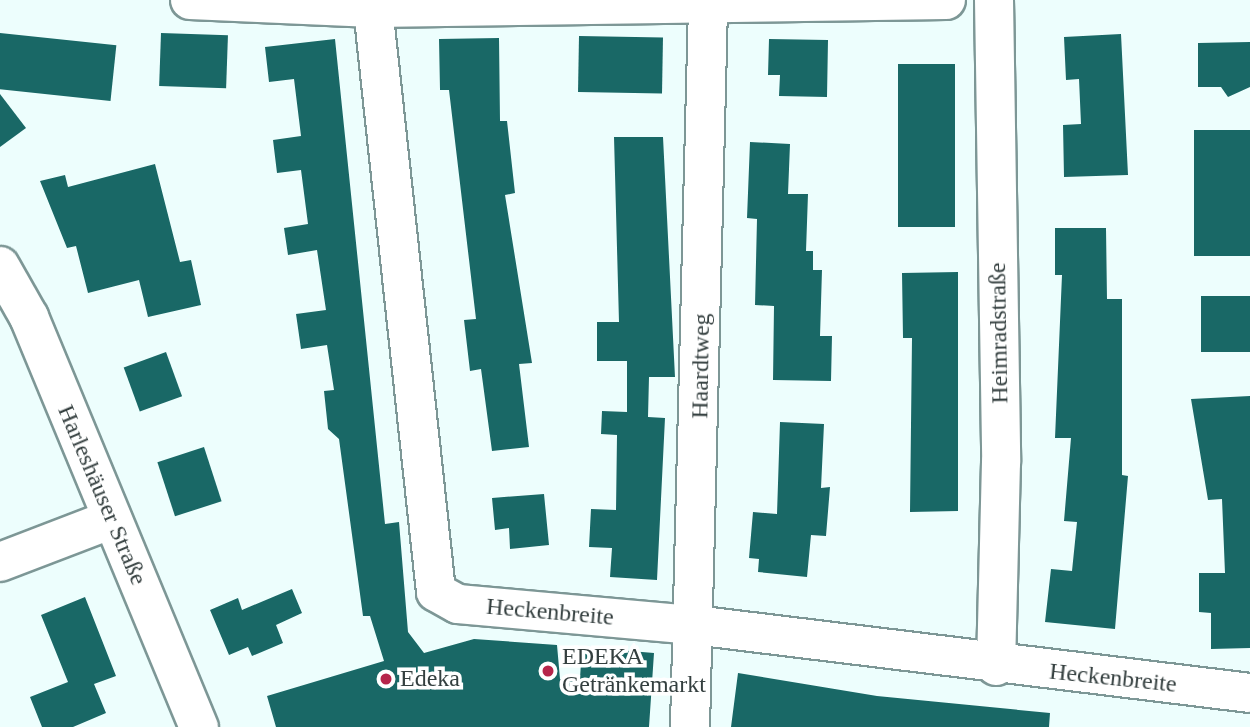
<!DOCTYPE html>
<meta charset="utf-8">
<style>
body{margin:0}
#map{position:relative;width:1250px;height:727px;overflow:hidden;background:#edfefd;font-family:"Times New Roman",serif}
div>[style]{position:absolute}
.building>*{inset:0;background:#196866;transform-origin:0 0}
.roads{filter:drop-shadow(2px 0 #7d9796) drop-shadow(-2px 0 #7d9796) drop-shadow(0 2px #7d9796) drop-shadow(0 -2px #7d9796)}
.minor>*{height:38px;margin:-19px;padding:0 19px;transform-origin:19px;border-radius:19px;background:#fff}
.major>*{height:38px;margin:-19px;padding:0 19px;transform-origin:19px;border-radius:19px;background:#fff}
.dots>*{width:19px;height:19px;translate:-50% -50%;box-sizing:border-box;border:4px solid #fff;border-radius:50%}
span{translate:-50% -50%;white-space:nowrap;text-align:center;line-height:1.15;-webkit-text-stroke:7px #fff;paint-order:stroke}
.street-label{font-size:24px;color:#343f3f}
.poi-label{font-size:24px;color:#343f3f}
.left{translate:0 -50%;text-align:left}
</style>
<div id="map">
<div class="building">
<i style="left:0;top:33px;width:117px;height:56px;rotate:6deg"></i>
<i style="left:161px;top:33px;width:67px;height:53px;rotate:2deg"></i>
<i style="clip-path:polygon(1121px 34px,1128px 175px,1064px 177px,1063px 125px,1081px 124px,1079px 79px,1066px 80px,1064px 37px)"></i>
<i style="left:579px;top:36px;width:84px;height:56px;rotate:1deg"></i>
<i style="clip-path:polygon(499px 38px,500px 121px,507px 121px,515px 193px,505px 195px,532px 363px,519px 364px,529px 447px,492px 451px,481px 369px,470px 371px,464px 320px,476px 319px,449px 90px,440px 90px,439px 39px)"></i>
<i style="clip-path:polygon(335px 39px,385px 524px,399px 522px,408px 632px,424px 653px,474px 639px,557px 645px,560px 679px,580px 678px,582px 647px,654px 653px,649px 727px,276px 727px,267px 696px,384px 661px,370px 616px,363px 616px,339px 439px,328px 429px,324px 391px,334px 390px,327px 345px,301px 349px,296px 314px,326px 310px,317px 250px,288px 255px,284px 228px,308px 224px,301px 170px,277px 173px,273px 140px,301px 136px,294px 79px,269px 82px,265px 47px)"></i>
<i style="clip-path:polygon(769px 39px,828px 40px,827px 97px,779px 96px,780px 75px,768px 75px)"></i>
<i style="clip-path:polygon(1250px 42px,1250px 87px,1228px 97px,1221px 87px,1198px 87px,1198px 43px)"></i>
<i style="left:898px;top:64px;width:57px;height:163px"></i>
<i style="clip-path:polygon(0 94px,26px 128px,0 147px)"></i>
<i style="left:1250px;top:130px;width:126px;height:56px;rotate:90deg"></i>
<i style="clip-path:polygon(614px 137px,663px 137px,675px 377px,649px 377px,648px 417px,665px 418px,657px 580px,610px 577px,612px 548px,589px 547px,591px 509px,616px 510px,617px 435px,601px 434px,602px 411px,627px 412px,627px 361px,597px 361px,597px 322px,619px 322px)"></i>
<i style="clip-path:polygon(750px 142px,790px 144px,788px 194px,808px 194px,806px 251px,813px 251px,813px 270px,822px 270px,820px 336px,832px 336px,831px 381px,773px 380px,774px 306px,755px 305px,757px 219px,747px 218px)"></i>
<i style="clip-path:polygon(155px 164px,180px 262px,191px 260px,201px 305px,148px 317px,139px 280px,88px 293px,76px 246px,67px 248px,40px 181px,65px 175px,68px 187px)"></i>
<i style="clip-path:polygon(1055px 228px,1106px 228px,1107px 299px,1122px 299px,1122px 475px,1128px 476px,1115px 629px,1045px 622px,1051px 569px,1072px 571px,1077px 522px,1064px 521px,1071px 438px,1055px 438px,1062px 275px,1055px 275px)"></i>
<i style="clip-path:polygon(958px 272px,958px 511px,910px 512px,912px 338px,903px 338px,902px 273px)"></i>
<i style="left:1250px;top:296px;width:56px;height:49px;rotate:90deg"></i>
<i style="left:166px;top:352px;width:47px;height:45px;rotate:70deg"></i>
<i style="clip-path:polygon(1250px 396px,1250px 648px,1211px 649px,1211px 613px,1199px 612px,1199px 573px,1225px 573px,1222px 499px,1208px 500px,1191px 399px)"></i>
<i style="clip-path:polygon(780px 422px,824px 424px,821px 488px,830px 487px,826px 536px,811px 535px,807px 577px,758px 572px,759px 559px,749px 558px,753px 512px,777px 514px)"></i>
<i style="left:204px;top:447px;width:57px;height:49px;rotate:72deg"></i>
<i style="clip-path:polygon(544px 494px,549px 545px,510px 549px,509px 528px,495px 530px,492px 498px)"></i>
<i style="clip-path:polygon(292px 589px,302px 613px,276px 625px,283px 643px,252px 656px,248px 647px,229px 655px,210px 610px,238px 598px,242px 610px)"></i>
<i style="clip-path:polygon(85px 597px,116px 676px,94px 684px,106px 713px,73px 727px,42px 727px,30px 697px,68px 682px,41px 615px)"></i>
<i style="clip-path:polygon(738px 673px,877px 696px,1050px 713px,1049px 727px,731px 727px)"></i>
</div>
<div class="roads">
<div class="minor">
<i style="left:190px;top:0;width:183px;rotate:2.5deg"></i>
<i style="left:373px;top:8px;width:573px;rotate:-0.8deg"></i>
<i style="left:994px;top:0;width:462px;rotate:89.1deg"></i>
<i style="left:1001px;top:462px;width:204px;rotate:91.4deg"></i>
<i style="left:373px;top:8px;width:587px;rotate:83.84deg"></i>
<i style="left:436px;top:592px;width:25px;rotate:29deg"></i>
<i style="left:458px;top:604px;width:237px;rotate:5.1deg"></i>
<i style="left:694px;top:625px;width:560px;rotate:6.97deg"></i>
<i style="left:0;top:562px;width:120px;rotate:-21deg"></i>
<i style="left:690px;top:727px;width:723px;rotate:-88.57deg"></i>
</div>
<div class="major">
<i style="left:0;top:266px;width:59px;rotate:60.4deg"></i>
<i style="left:29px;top:317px;width:444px;rotate:67.5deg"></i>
</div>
</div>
<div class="dots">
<i style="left:548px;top:671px;background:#b6254b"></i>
<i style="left:386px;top:679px;background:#b6254b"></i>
</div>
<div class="street-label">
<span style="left:999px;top:333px;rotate:-91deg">Heimradstraße</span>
<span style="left:701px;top:366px;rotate:-89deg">Haardtweg</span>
<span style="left:102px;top:495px;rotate:67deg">Harleshäuser Straße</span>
<span style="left:550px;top:612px;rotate:5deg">Heckenbreite</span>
<span style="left:1113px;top:678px;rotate:6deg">Heckenbreite</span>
</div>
<div class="poi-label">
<span class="left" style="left:562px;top:671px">EDEKA<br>Getränkemarkt</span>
<span class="left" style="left:400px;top:679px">Edeka</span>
</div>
</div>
